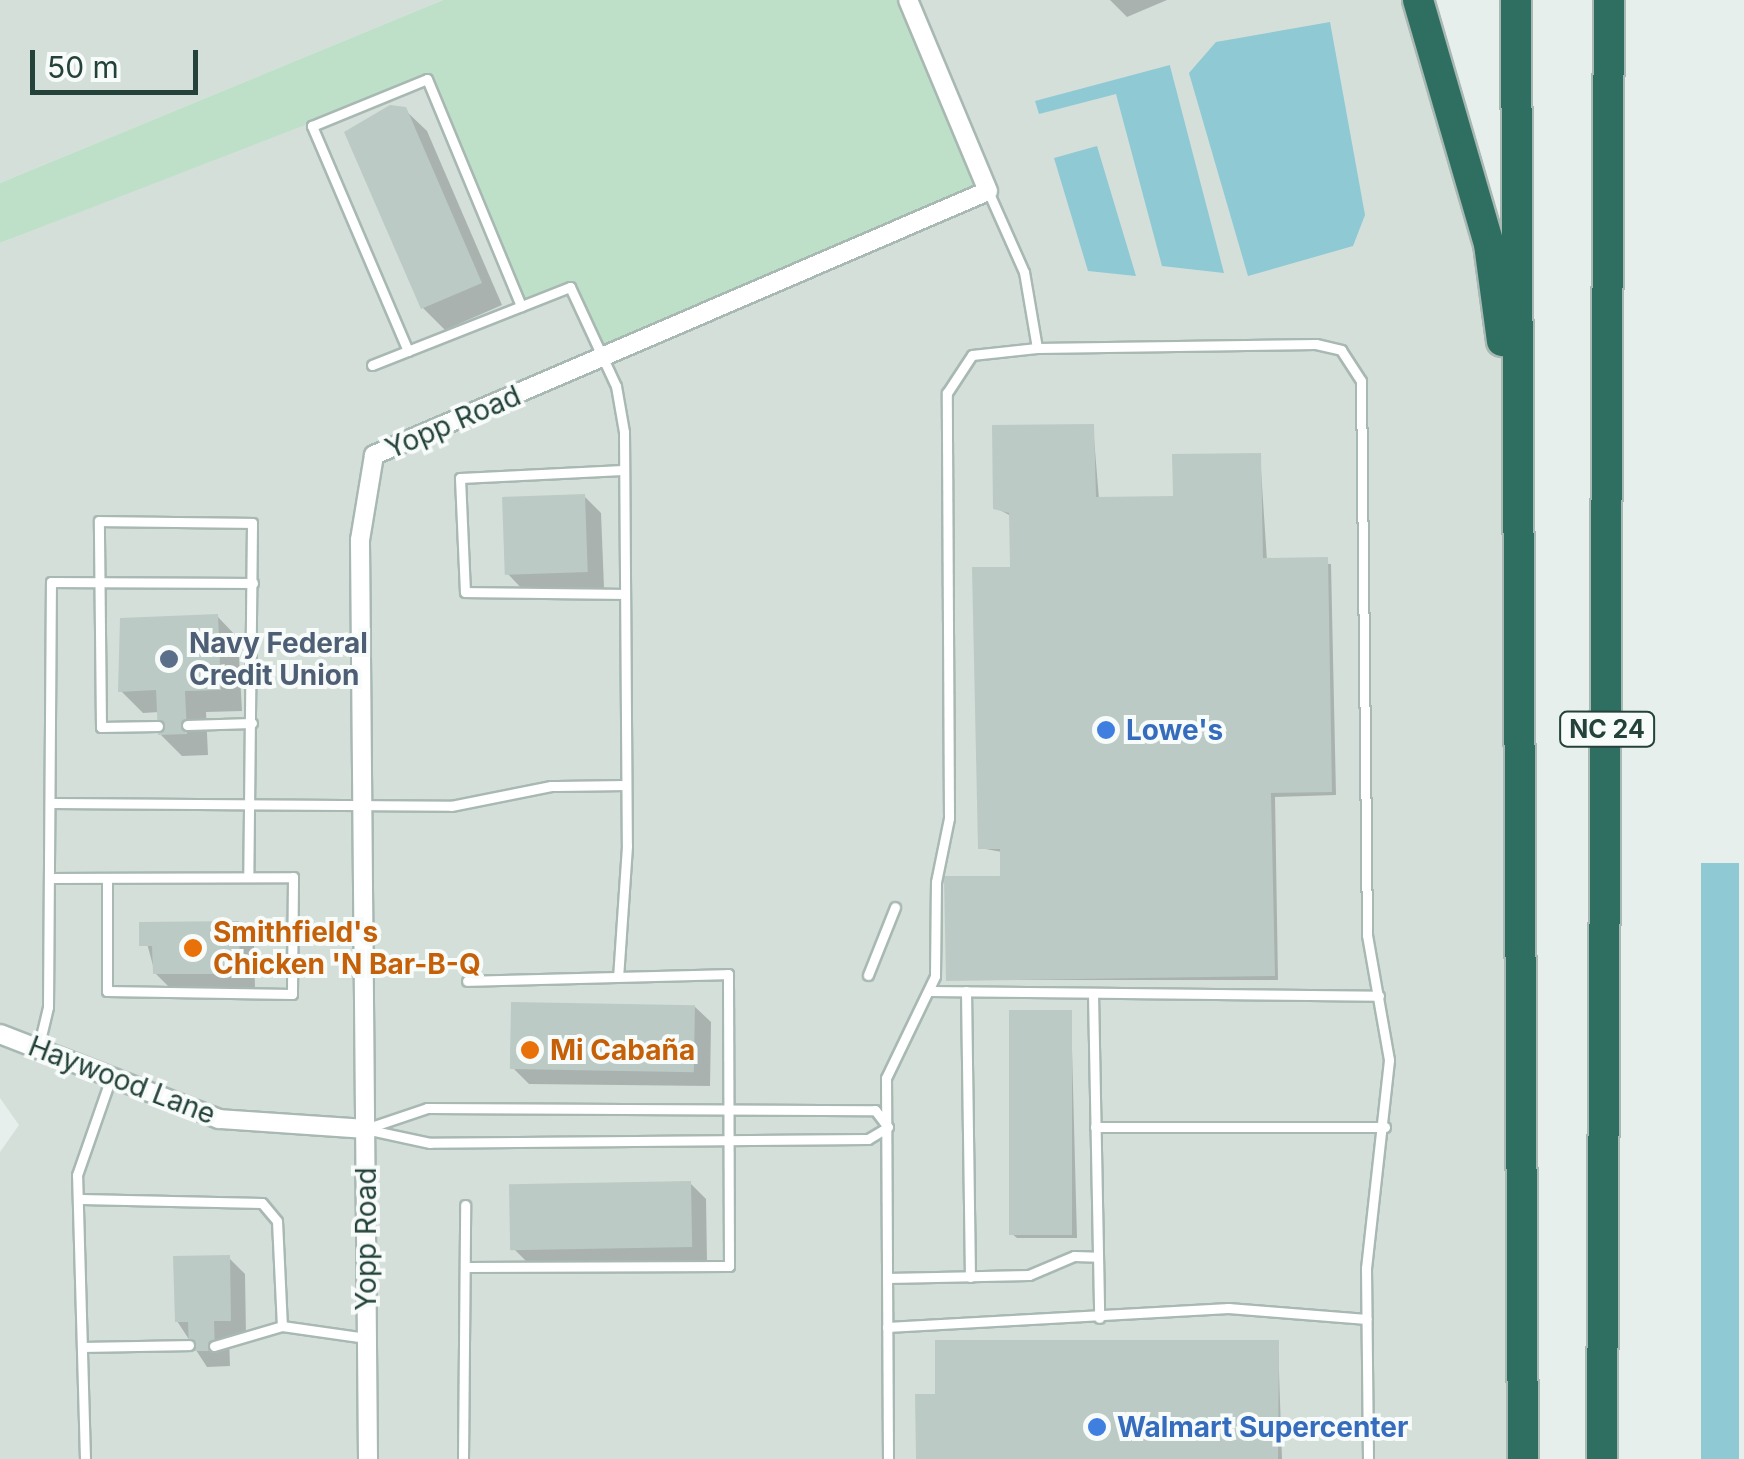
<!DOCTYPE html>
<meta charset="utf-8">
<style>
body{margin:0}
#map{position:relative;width:1744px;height:1459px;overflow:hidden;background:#e6efeb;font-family:Inter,sans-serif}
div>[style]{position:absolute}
.built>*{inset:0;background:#d4dfda}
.green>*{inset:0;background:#bfe0c8}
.water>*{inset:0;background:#8ec9d4;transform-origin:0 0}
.shadow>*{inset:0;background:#0003}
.building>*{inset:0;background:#bbcac4;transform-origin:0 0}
.roads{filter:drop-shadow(2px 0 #a8b8b2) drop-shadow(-2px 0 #a8b8b2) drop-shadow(0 2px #a8b8b2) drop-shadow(0 -2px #a8b8b2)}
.lane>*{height:9px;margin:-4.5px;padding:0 4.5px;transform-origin:4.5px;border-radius:4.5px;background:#fff}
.street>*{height:18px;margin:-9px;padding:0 9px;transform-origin:9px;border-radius:9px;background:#fff}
.highway>*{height:30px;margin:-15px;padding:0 15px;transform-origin:15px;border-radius:15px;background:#2f6f62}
.dots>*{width:28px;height:28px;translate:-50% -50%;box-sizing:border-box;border:5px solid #f7fbf9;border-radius:50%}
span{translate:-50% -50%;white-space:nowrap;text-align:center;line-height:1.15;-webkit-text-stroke:8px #f7fbf9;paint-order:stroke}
.shield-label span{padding:2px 8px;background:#f7fbf9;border:2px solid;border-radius:8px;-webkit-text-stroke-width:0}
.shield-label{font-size:25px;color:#24423a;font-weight:700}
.street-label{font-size:28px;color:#24423a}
.service-label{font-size:28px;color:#4e5e75;font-weight:700}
.left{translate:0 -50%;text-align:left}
.shop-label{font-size:28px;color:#366cbe;font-weight:700}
.food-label{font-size:28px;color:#c56008;font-weight:700}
.scale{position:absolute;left:30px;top:50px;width:168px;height:45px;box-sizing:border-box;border:5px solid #24423a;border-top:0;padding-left:12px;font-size:30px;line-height:35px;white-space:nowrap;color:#24423a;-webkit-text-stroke:8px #f7fbf9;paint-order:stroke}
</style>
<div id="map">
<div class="built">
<i style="clip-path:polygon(0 0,443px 0,0 183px)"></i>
<i style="clip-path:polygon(617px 0,1418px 0,1489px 244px,1519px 467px,1523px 1459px,0 1459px,0 1152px,19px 1125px,0 1098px,0 243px)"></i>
</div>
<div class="green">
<i style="clip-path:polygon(443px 0,908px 0,988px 191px,603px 357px,570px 287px,521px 306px,427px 79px,434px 75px,0 243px,0 183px)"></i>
</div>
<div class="water">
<i style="clip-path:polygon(1330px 22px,1365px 215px,1353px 246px,1248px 276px,1189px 73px,1216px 42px)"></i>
<i style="clip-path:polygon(1170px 65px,1170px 66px,1224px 273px,1162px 266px,1116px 94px,1039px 114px,1035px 101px)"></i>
<i style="clip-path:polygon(1097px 146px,1136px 276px,1088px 271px,1054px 158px)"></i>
<i style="left:1739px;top:863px;width:596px;height:38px;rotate:90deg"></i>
</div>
<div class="shadow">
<i style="clip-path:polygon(1110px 0,1167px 0,1127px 17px)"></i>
<i style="clip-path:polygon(404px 109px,427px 131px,502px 305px,445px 330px,423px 308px)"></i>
<i style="clip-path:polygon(1093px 426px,1099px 499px,1175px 498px,1260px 455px,1267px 561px,1331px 564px,1336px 795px,1275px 797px,1278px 980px,949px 980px,1003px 878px,1002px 852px,980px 848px,1012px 570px,1011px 516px,996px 508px)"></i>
<i style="clip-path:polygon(584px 496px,601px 513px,604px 588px,524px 591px,508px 574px)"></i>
<i style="clip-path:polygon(217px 616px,238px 638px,242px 711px,206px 712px,208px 755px,182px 756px,160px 734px,159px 712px,143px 713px,121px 691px)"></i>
<i style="clip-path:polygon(238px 924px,254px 940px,255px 989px,172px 990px,155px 973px,142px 925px)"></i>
<i style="clip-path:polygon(694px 1006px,711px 1022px,710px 1086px,529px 1084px,513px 1068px)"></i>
<i style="clip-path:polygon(1071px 1012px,1077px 1238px,1017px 1238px,1012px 1234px)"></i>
<i style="clip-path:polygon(690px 1183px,706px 1199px,707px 1262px,529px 1264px,513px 1248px)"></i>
<i style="clip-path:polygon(229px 1258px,245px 1274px,246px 1336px,229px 1336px,230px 1366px,207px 1367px,177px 1321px)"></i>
<i style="clip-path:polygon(1278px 1343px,1282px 1459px,918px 1459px,938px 1396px)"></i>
</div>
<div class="building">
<i style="clip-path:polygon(390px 105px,406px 107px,482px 283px,421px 309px,344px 132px)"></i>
<i style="clip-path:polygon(1094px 424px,1096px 497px,1173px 496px,1172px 454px,1261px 453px,1263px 558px,1328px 557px,1332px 792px,1271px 793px,1275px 976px,946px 981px,944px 876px,1000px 876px,1000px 849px,978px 849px,972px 567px,1010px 567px,1009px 513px,993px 509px,992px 425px)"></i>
<i style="left:585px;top:494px;width:78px;height:83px;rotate:88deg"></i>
<i style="clip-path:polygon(218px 614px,221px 690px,185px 691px,187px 734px,158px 735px,156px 690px,118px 692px,120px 618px)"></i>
<i style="clip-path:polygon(239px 921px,240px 974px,153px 974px,152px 946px,139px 946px,139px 922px)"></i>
<i style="left:511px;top:1002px;width:184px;height:67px;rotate:1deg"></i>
<i style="left:1009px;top:1010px;width:63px;height:225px"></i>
<i style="left:691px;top:1181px;width:66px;height:182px;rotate:89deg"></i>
<i style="clip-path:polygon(230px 1255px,231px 1321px,214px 1321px,215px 1351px,189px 1351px,188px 1322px,175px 1322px,173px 1256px)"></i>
<i style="clip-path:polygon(935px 1340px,1279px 1340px,1278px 1459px,916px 1459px,915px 1394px,935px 1394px)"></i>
</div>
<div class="roads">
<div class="lane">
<i style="left:1037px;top:348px;width:279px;rotate:-0.8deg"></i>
<i style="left:1316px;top:344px;width:26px;rotate:13deg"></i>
<i style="left:1341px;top:350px;width:37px;rotate:57deg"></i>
<i style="left:1361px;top:381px;width:554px;rotate:89.38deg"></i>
<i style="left:1367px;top:935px;width:127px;rotate:80deg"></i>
<i style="left:1389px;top:1060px;width:209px;rotate:96.3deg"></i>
<i style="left:1366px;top:1268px;width:191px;rotate:89.4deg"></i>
<i style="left:408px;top:351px;width:245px;rotate:-113.1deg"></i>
<i style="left:312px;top:126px;width:124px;rotate:-22.2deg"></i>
<i style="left:427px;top:79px;width:246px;rotate:67.5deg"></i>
<i style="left:372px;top:365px;width:213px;rotate:-21.5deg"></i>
<i style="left:570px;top:287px;width:109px;rotate:65.1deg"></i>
<i style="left:616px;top:386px;width:47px;rotate:80.1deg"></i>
<i style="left:624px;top:432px;width:414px;rotate:89.6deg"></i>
<i style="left:627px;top:846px;width:131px;rotate:93.9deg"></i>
<i style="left:623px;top:470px;width:163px;rotate:177.2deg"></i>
<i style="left:460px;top:478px;width:114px;rotate:87.5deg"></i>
<i style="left:465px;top:592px;width:159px;rotate:0.7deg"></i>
<i style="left:187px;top:725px;width:65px;rotate:-1.8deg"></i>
<i style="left:158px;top:726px;width:57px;rotate:179deg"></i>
<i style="left:101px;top:727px;width:206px;rotate:-90.6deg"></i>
<i style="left:99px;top:521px;width:153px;rotate:0.7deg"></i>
<i style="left:252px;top:523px;width:354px;rotate:90.6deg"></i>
<i style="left:52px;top:803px;width:399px;rotate:0.4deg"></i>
<i style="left:451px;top:806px;width:102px;rotate:-11.3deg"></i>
<i style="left:551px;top:786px;width:75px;rotate:-0.8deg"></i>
<i style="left:51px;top:878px;width:242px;rotate:-0.2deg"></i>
<i style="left:293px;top:877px;width:117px;rotate:90.5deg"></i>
<i style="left:292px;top:994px;width:185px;rotate:-179.1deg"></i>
<i style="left:107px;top:991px;width:113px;rotate:-90deg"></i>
<i style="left:868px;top:975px;width:73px;rotate:-68.3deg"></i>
<i style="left:929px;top:991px;width:450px;rotate:0.6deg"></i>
<i style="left:966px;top:991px;width:286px;rotate:89.2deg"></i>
<i style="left:1093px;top:993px;width:325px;rotate:88.9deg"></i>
<i style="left:38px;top:1049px;width:43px;rotate:-76.6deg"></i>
<i style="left:48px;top:1007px;width:425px;rotate:-89.6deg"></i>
<i style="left:51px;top:582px;width:202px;rotate:0.3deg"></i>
<i style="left:427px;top:1108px;width:448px;rotate:0.3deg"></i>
<i style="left:875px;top:1110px;width:21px;rotate:53deg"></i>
<i style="left:888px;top:1127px;width:23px;rotate:149deg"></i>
<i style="left:868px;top:1139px;width:438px;rotate:179.5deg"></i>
<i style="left:430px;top:1143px;width:66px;rotate:-167.8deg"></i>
<i style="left:365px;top:1129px;width:65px;rotate:-18.7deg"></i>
<i style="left:1095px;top:1127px;width:290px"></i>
<i style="left:81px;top:1199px;width:181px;rotate:1.3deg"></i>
<i style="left:262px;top:1203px;width:23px;rotate:50deg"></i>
<i style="left:277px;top:1221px;width:105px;rotate:87.3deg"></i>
<i style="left:282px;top:1326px;width:85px;rotate:8.1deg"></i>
<i style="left:466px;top:1267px;width:263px;rotate:-0.2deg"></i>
<i style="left:729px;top:1266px;width:292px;rotate:-90.2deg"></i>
<i style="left:728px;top:974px;width:261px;rotate:178.5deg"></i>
<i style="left:887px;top:1278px;width:142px;rotate:-1.2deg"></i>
<i style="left:1029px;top:1275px;width:49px;rotate:-22.9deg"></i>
<i style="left:1074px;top:1256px;width:24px;rotate:2deg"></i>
<i style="left:887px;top:1327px;width:342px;rotate:-3.2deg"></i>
<i style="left:1228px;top:1308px;width:139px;rotate:4.5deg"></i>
<i style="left:214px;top:1346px;width:71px;rotate:-16.4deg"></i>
<i style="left:86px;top:1347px;width:103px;rotate:-1.1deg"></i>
<i style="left:85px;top:1459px;width:284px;rotate:-91.6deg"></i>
<i style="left:77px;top:1175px;width:101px;rotate:-70.8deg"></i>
<i style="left:463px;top:1459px;width:254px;rotate:-89.5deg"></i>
<i style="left:888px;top:1459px;width:381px;rotate:-90.3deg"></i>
<i style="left:886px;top:1078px;width:113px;rotate:-64.3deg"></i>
<i style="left:935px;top:976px;width:94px;rotate:-89.4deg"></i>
<i style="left:936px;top:882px;width:65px;rotate:-78.5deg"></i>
<i style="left:949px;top:818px;width:425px;rotate:-90.3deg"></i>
<i style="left:947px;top:393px;width:45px;rotate:-56.7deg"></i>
<i style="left:972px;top:355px;width:65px;rotate:-6.1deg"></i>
<i style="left:1037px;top:348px;width:77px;rotate:-99.7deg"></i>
<i style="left:1024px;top:272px;width:89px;rotate:-114deg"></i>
</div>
<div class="street">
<i style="left:0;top:1034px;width:235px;rotate:21.2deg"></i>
<i style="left:219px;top:1119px;width:146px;rotate:3.9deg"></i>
<i style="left:368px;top:1459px;width:919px;rotate:-90.5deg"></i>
<i style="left:360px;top:540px;width:86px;rotate:-80.6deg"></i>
<i style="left:374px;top:455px;width:668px;rotate:-23.27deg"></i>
<i style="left:988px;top:191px;width:207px;rotate:-112.7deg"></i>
</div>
<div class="highway">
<i style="left:1418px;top:0;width:254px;rotate:73.8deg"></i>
<i style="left:1489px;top:244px;width:98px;rotate:82.4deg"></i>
<i style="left:1516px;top:0;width:1459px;rotate:89.73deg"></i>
<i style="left:1602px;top:1459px;width:1459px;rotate:-89.73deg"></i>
</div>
</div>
<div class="dots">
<i style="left:169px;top:659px;background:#5c6f8a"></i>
<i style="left:1106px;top:730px;background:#3f7fe0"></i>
<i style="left:193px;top:948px;background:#e8710a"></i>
<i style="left:530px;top:1050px;background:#e8710a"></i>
<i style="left:1097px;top:1427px;background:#3f7fe0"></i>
</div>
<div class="shield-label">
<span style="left:1607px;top:729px">NC 24</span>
</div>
<div class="street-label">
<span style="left:453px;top:422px;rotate:-23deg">Yopp Road</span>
<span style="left:122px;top:1080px;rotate:21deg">Haywood Lane</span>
<span style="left:366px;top:1239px;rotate:-90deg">Yopp Road</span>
</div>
<div class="service-label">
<span class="left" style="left:189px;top:659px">Navy Federal<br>Credit Union</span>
</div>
<div class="shop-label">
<span class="left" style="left:1126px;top:730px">Lowe's</span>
<span class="left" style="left:1117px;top:1427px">Walmart Supercenter</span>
</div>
<div class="food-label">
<span class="left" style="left:213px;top:948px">Smithfield's<br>Chicken 'N Bar-B-Q</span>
<span class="left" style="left:550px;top:1050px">Mi Cabaña</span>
</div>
<div class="scale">50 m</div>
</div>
